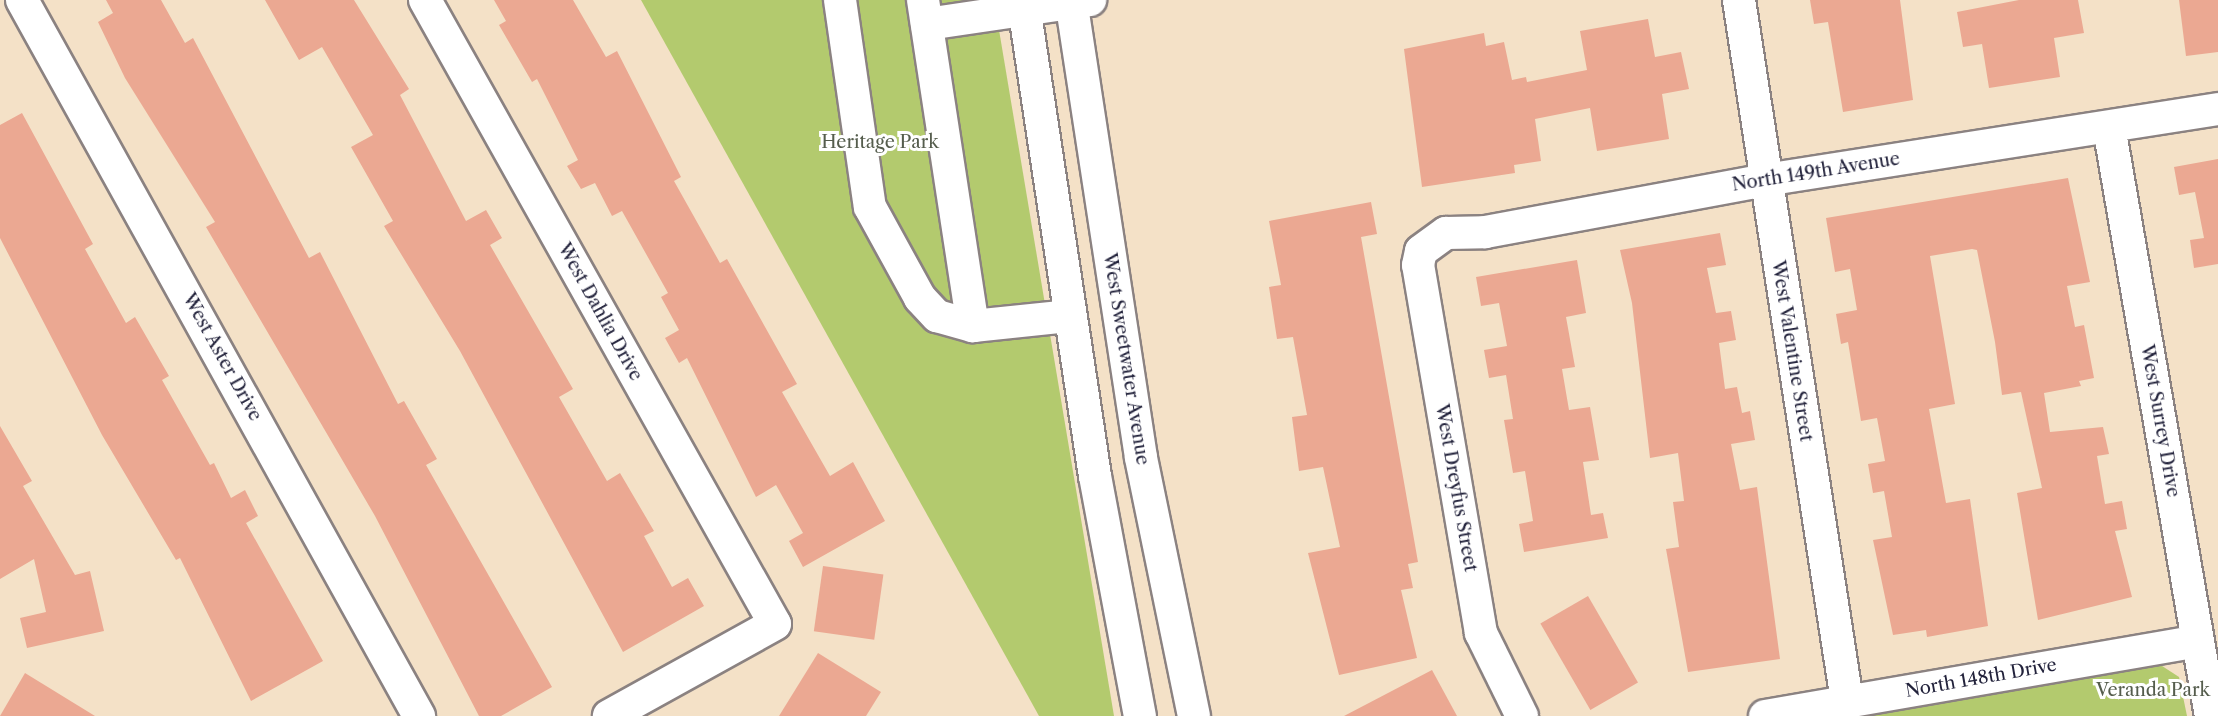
<!DOCTYPE html>
<style>
body{margin:0}
#map{position:relative;width:2218px;height:716px;overflow:hidden;background:#f4e1c7;font-family:"Libre Caslon Text",serif}
div>[style]{position:absolute}
.green>*{inset:0;background:#b3ca6e}
.building>*{inset:0;background:#eba892;transform-origin:0 0}
.roads{filter:drop-shadow(2px 0 #8b8281) drop-shadow(-2px 0 #8b8281) drop-shadow(0 2px #8b8281) drop-shadow(0 -2px #8b8281)}
.minor>*{height:32px;margin:-16px;padding:0 16px;transform-origin:16px;border-radius:16px;background:#fff}
span{translate:-50% -50%;white-space:nowrap;text-align:center;line-height:1.15;-webkit-text-stroke:6px #fff;paint-order:stroke}
.park-label{font-size:18px;color:#555d4d}
.street-label{font-size:18px;color:#22223b}
</style>
<div id="map">
<div class="green">
<i style="clip-path:polygon(641px 0,994px 0,1114px 716px,1039px 716px)"></i>
<i style="clip-path:polygon(2159px 664px,2179px 677px,2187px 716px,1859px 716px)"></i>
</div>
<div class="building">
<i style="clip-path:polygon(106px 0,161px 0,185px 43px,193px 38px,309px 258px,320px 252px,398px 404px,404px 401px,437px 459px,426px 465px,552px 687px,501px 716px,479px 716px,375px 516px,206px 227px,215px 222px,125px 78px,98px 22px,113px 13px)"></i>
<i style="clip-path:polygon(265px 0,354px 0,409px 89px,400px 95px,466px 221px,486px 210px,502px 238px,490px 245px,573px 389px,559px 397px,607px 481px,620px 473px,654px 531px,644px 536px,672px 587px,688px 578px,704px 606px,623px 652px,460px 351px,384px 226px,393px 221px,351px 147px,373px 135px,322px 47px,299px 60px)"></i>
<i style="clip-path:polygon(494px 0,573px 0,606px 57px,617px 51px,681px 177px,674px 181px,720px 263px,727px 259px,797px 384px,782px 392px,830px 476px,853px 462px,885px 521px,803px 567px,789px 541px,803px 533px,776px 485px,756px 497px,687px 358px,679px 363px,665px 338px,679px 330px,661px 297px,668px 293px,622px 211px,612px 216px,595px 183px,581px 189px,567px 166px,578px 160px,537px 79px,532px 82px,499px 25px,506px 21px)"></i>
<i style="clip-path:polygon(1810px 0,1900px 0,1913px 100px,1843px 112px,1828px 22px,1814px 24px)"></i>
<i style="clip-path:polygon(2019px 0,2078px 0,2084px 33px,2054px 38px,2060px 77px,1989px 88px,1982px 44px,1963px 47px,1957px 12px)"></i>
<i style="clip-path:polygon(2179px 0,2218px 0,2218px 52px,2186px 56px)"></i>
<i style="clip-path:polygon(1648px 19px,1655px 57px,1681px 52px,1689px 89px,1662px 94px,1669px 139px,1597px 151px,1590px 108px,1535px 119px,1541px 161px,1514px 165px,1515px 173px,1422px 187px,1404px 49px,1484px 33px,1486px 46px,1504px 42px,1512px 80px,1526px 77px,1527px 82px,1587px 70px,1580px 31px)"></i>
<i style="clip-path:polygon(22px 113px,93px 244px,85px 249px,126px 323px,135px 317px,169px 376px,162px 380px,210px 465px,214px 463px,231px 498px,245px 490px,258px 516px,246px 523px,323px 661px,251px 701px,180px 558px,176px 560px,102px 435px,0 238px,0 125px)"></i>
<i style="clip-path:polygon(2218px 159px,2218px 264px,2194px 268px,2190px 240px,2204px 238px,2195px 192px,2179px 195px,2174px 167px)"></i>
<i style="clip-path:polygon(2068px 178px,2090px 282px,2067px 286px,2075px 327px,2084px 325px,2094px 378px,2079px 381px,2081px 386px,2044px 393px,2050px 432px,2103px 427px,2109px 454px,2097px 456px,2105px 504px,2122px 501px,2127px 529px,2115px 531px,2132px 597px,2038px 620px,2017px 493px,2042px 488px,2021px 392px,2002px 395px,1995px 342px,1977px 250px,1972px 249px,1930px 256px,1955px 404px,1929px 409px,1946px 503px,1970px 499px,1988px 626px,1927px 637px,1926px 630px,1893px 635px,1873px 540px,1892px 537px,1884px 491px,1873px 493px,1868px 464px,1885px 461px,1877px 418px,1861px 421px,1848px 342px,1841px 344px,1836px 314px,1857px 310px,1850px 269px,1835px 272px,1826px 218px)"></i>
<i style="clip-path:polygon(1371px 202px,1377px 234px,1361px 237px,1418px 562px,1408px 564px,1413px 588px,1401px 590px,1417px 658px,1339px 675px,1308px 553px,1340px 547px,1323px 467px,1299px 471px,1292px 417px,1307px 415px,1293px 337px,1277px 339px,1269px 287px,1281px 285px,1269px 221px)"></i>
<i style="clip-path:polygon(1720px 233px,1726px 265px,1707px 268px,1716px 313px,1731px 311px,1736px 340px,1719px 343px,1725px 389px,1737px 387px,1742px 413px,1750px 411px,1755px 440px,1731px 444px,1740px 490px,1757px 487px,1780px 659px,1688px 672px,1666px 549px,1679px 547px,1673px 502px,1684px 501px,1678px 453px,1650px 458px,1632px 303px,1620px 250px)"></i>
<i style="clip-path:polygon(1577px 260px,1586px 313px,1566px 317px,1575px 367px,1562px 369px,1569px 410px,1590px 407px,1599px 460px,1583px 462px,1591px 515px,1603px 513px,1608px 538px,1524px 552px,1519px 524px,1533px 521px,1525px 471px,1513px 473px,1504px 420px,1513px 419px,1506px 375px,1489px 378px,1484px 350px,1507px 346px,1499px 303px,1481px 306px,1476px 277px)"></i>
<i style="clip-path:polygon(0 426px,32px 481px,23px 486px,75px 575px,90px 571px,104px 631px,27px 648px,20px 618px,46px 612px,34px 559px,0 579px)"></i>
<i style="left:823px;top:566px;width:61px;height:66px;rotate:8deg"></i>
<i style="left:1588px;top:596px;width:100px;height:55px;rotate:60deg"></i>
<i style="clip-path:polygon(818px 653px,881px 692px,866px 716px,779px 716px)"></i>
<i style="clip-path:polygon(1432px 670px,1457px 716px,1344px 716px)"></i>
<i style="clip-path:polygon(25px 673px,95px 716px,0 716px)"></i>
</div>
<div class="roads">
<div class="minor">
<i style="left:22px;top:0;width:819px;rotate:60.99deg"></i>
<i style="left:425px;top:0;width:715px;rotate:60.71deg"></i>
<i style="left:775px;top:624px;width:190px;rotate:151deg"></i>
<i style="left:840px;top:0;width:209px;rotate:81.8deg"></i>
<i style="left:870px;top:207px;width:104px;rotate:61.2deg"></i>
<i style="left:920px;top:298px;width:25px;rotate:47deg"></i>
<i style="left:937px;top:316px;width:37px;rotate:16deg"></i>
<i style="left:973px;top:326px;width:98px;rotate:-5.9deg"></i>
<i style="left:923px;top:0;width:330px;rotate:81.3deg"></i>
<i style="left:1023px;top:0;width:481px;rotate:81.4deg"></i>
<i style="left:1095px;top:476px;width:244px;rotate:79.4deg"></i>
<i style="left:1071px;top:0;width:463px;rotate:81.3deg"></i>
<i style="left:1141px;top:458px;width:263px;rotate:78.4deg"></i>
<i style="left:1739px;top:0;width:709px;rotate:81.24deg"></i>
<i style="left:927px;top:24px;width:165px;rotate:-8.4deg"></i>
<i style="left:2109px;top:127px;width:598px;rotate:80.18deg"></i>
<i style="left:1522px;top:716px;width:93px;rotate:-116.3deg"></i>
<i style="left:1481px;top:633px;width:373px;rotate:-99.7deg"></i>
<i style="left:1418px;top:265px;width:14px;rotate:-78deg"></i>
<i style="left:1421px;top:251px;width:31px;rotate:-36deg"></i>
<i style="left:1446px;top:233px;width:39px;rotate:-1deg"></i>
<i style="left:1485px;top:232px;width:285px;rotate:-10.5deg"></i>
<i style="left:1765px;top:180px;width:459px;rotate:-8.9deg"></i>
<i style="left:1765px;top:716px;width:439px;rotate:-9.8deg"></i>
</div>
</div>
<div class="park-label">
<span style="left:880px;top:142px">Heritage Park</span>
<span style="left:2153px;top:690px">Veranda Park</span>
</div>
<div class="street-label">
<span style="left:1816px;top:172px;rotate:-9deg">North 149th Avenue</span>
<span style="left:600px;top:312px;rotate:61deg">West Dahlia Drive</span>
<span style="left:1792px;top:351px;rotate:81deg">West Valentine Street</span>
<span style="left:222px;top:357px;rotate:61deg">West Aster Drive</span>
<span style="left:1126px;top:359px;rotate:81deg">West Sweetwater Avenue</span>
<span style="left:2160px;top:421px;rotate:80deg">West Surrey Drive</span>
<span style="left:1456px;top:488px;rotate:80deg">West Dreyfus Street</span>
<span style="left:1981px;top:678px;rotate:-10deg">North 148th Drive</span>
</div>
</div>
